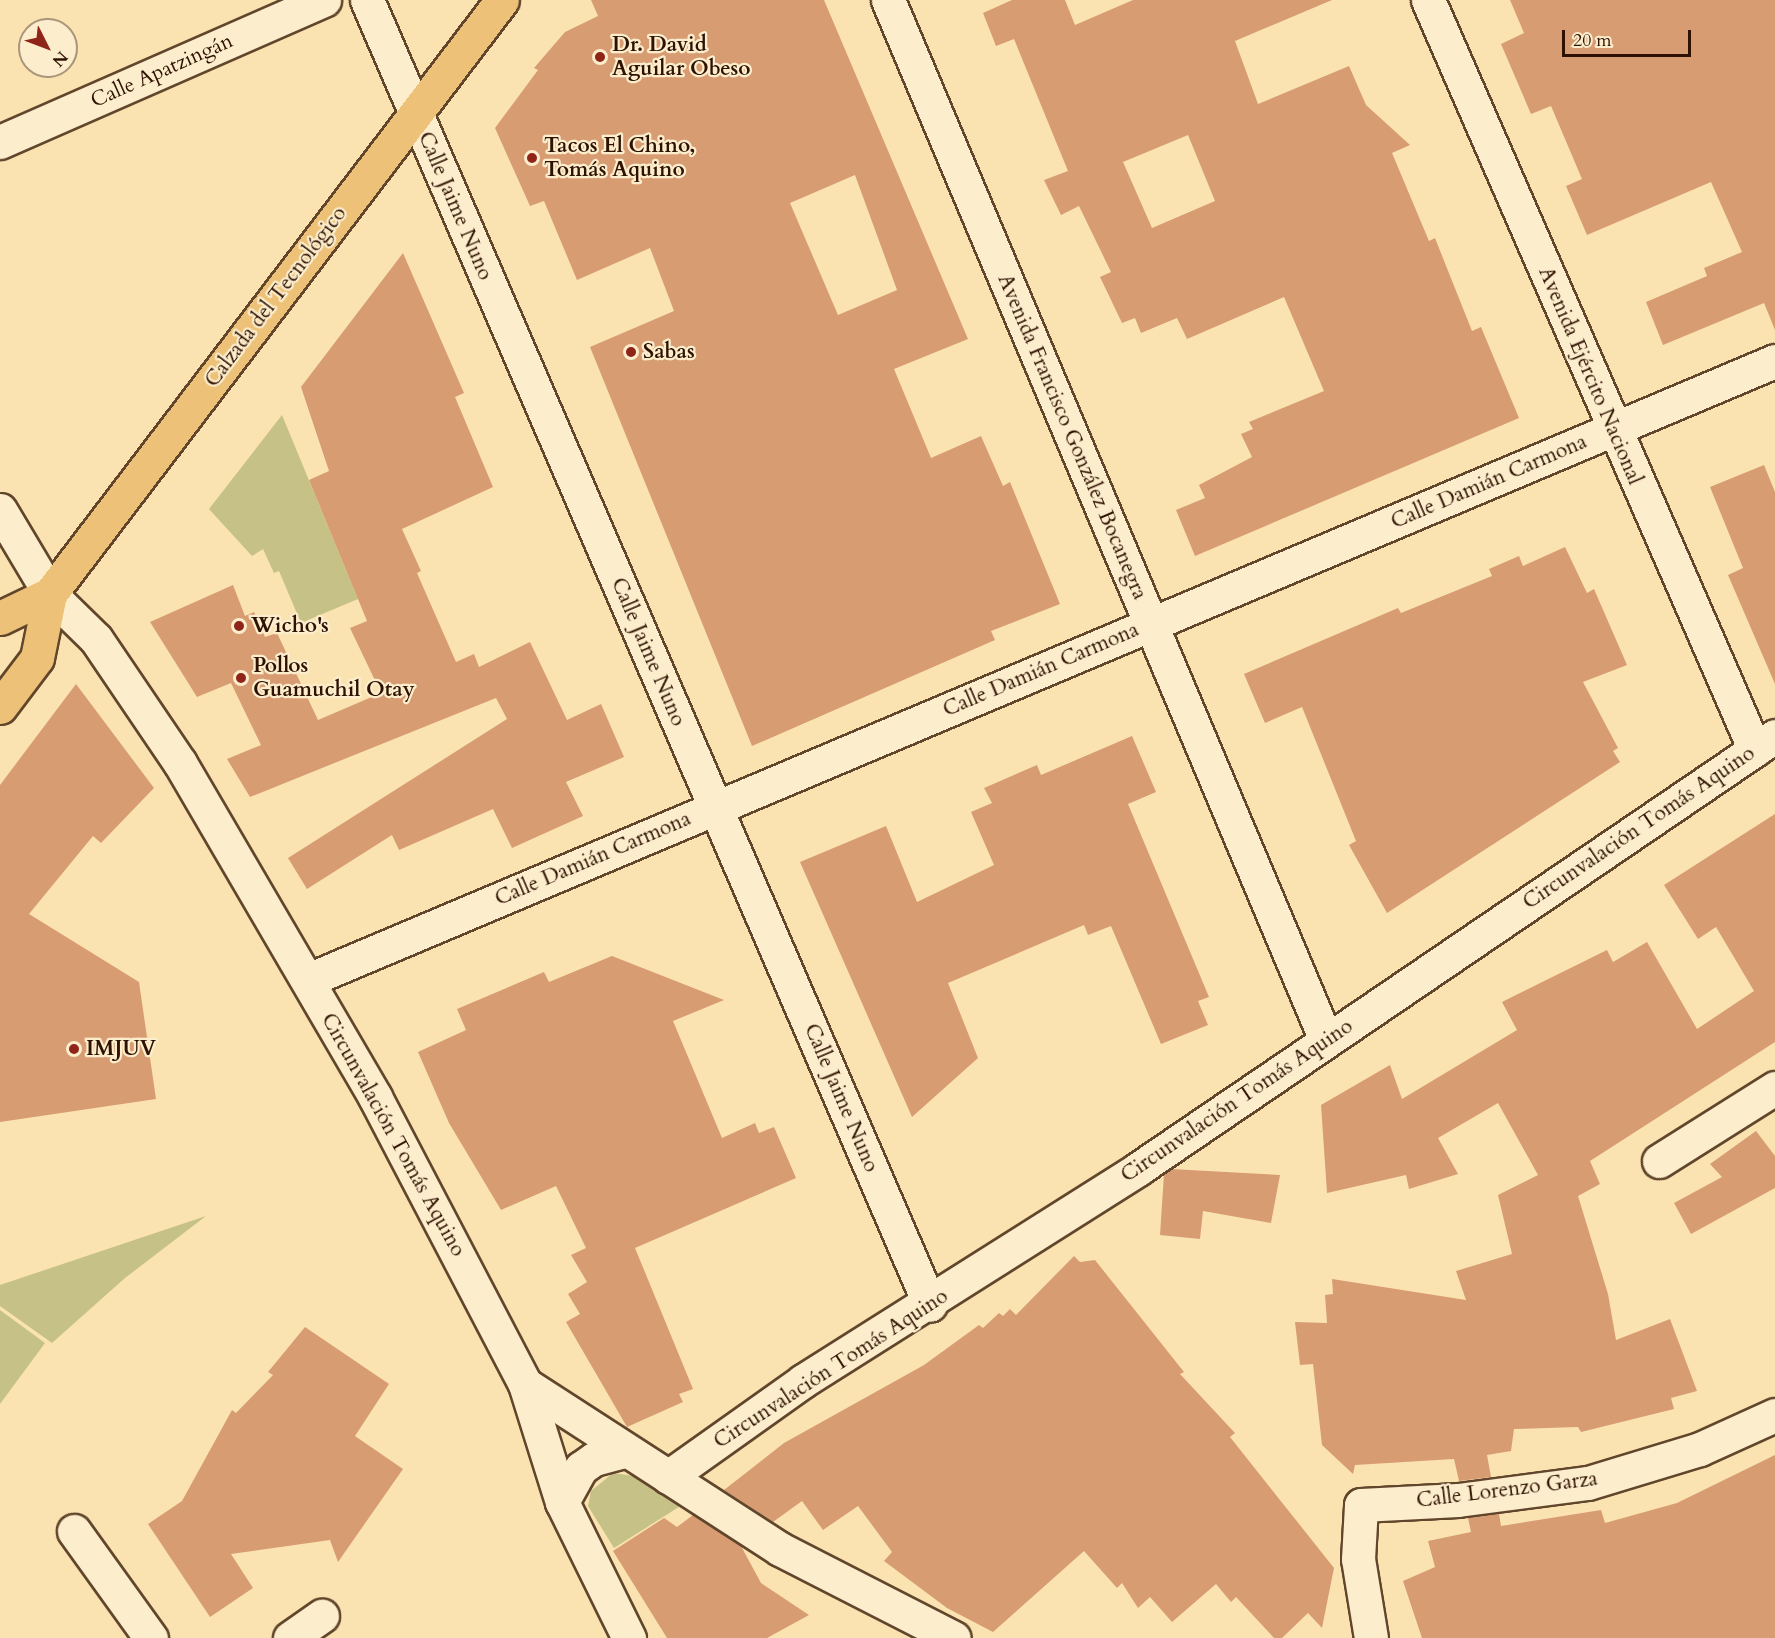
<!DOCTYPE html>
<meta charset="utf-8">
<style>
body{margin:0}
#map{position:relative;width:1775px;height:1638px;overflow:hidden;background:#fae3b0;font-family:Cardo,serif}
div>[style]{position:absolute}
.green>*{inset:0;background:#c6c186}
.building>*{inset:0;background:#d89c73}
.roads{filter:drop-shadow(2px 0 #61462c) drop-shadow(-2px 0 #61462c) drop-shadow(0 2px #61462c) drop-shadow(0 -2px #61462c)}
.minor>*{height:33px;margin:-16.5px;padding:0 16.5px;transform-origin:16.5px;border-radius:16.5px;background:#fcedcc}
.major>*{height:33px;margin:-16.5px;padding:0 16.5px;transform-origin:16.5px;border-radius:16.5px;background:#edc278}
.dots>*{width:16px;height:16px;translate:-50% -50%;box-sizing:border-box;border:3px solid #fcedcc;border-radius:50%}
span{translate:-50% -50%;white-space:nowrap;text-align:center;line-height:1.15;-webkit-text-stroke:4.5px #fcedcc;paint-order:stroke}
.poi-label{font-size:21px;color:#2e1100;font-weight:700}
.left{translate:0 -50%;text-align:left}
.street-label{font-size:21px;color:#2e1100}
.north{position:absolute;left:18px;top:18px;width:60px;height:60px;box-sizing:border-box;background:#fcedcc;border:2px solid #aa957a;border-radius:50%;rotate:132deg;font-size:16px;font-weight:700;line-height:24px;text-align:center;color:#2e1100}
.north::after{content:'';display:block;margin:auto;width:21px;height:27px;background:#8f2418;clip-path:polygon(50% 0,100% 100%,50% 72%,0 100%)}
.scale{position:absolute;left:1562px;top:30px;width:129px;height:27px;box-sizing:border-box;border:3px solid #2e1100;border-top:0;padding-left:8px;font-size:18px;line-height:21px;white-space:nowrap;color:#2e1100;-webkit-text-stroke:4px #fcedcc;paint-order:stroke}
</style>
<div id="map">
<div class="green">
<i style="clip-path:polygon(282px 415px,358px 599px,301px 623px,279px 571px,274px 573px,263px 549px,252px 556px,209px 509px)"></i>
<i style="clip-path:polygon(206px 1216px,125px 1278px,52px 1343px,0 1306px,0 1285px)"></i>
<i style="clip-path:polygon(0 1310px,45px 1343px,0 1404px)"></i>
<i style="clip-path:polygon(613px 1473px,634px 1476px,682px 1505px,614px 1548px,588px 1506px,591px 1491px)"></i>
</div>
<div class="building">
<i style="clip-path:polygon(evenodd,591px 0,824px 0,968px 339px,894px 369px,931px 458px,981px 436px,1003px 486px,1010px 482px,1060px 604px,991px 631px,995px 640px,752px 746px,590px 347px,674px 311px,650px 248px,577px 280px,544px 201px,530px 206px,495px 128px,538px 70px,534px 68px,565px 32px,598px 16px,591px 0,855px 175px,897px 290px,838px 315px,790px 203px,855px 175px)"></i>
<i style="clip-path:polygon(evenodd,1012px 0,1065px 0,1075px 25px,1133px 0,1332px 0,1235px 41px,1258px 104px,1349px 66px,1366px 105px,1410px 145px,1392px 153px,1429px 241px,1435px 238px,1472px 331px,1481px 327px,1519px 418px,1195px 556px,1176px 510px,1205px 498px,1199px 485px,1252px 457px,1241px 434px,1253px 429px,1249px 422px,1324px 391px,1284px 297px,1187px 339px,1177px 318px,1141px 333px,1135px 318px,1122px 323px,1100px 277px,1111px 272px,1079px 206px,1061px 215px,1044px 180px,1068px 171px,1014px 39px,996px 46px,983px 13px,1012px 0,1188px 135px,1215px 201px,1152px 228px,1123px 162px,1188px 135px)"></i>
<i style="clip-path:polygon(1510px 0,1775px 0,1775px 330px,1764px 303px,1663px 345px,1646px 302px,1707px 276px,1704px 268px,1742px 252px,1711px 182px,1587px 235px,1566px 186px,1582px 179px,1551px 106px,1531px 114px,1501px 44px,1524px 33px)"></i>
<i style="clip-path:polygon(403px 253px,464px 393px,455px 397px,493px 487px,402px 529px,421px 571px,417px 573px,456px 662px,474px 654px,479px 667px,530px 642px,567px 720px,601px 704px,624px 757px,566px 782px,583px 816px,512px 848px,493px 809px,399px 850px,392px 835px,307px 889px,288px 858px,507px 719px,496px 698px,250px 797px,227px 759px,261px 745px,231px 683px,197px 697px,150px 622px,233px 585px,245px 616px,254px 612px,265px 637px,277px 633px,318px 720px,381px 693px,350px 628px,367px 621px,309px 480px,329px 471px,301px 387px)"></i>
<i style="clip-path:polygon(1764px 465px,1775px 492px,1775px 684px,1728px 575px,1743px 568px,1710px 487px)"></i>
<i style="clip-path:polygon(1565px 547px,1587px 593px,1594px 589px,1627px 665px,1583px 682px,1618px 748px,1613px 751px,1620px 762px,1387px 913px,1349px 845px,1356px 841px,1302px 707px,1265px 723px,1244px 674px,1398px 608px,1401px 613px,1492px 576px,1489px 569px,1519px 556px,1523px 566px)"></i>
<i style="clip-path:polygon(76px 684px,154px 788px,101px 843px,93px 836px,29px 914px,139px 982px,156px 1099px,0 1122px,0 785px)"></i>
<i style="clip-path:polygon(1132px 736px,1156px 792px,1128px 804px,1209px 997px,1198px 1001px,1208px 1025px,1161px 1044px,1111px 926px,1088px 935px,1084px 925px,948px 983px,978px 1058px,912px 1117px,800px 862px,886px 826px,917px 902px,994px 865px,971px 812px,992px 803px,984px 788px,1037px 765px,1041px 775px)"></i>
<i style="clip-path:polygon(1775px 814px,1775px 1042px,1590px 1161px,1600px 1184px,1578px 1196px,1608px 1294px,1616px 1340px,1670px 1319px,1697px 1391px,1671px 1398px,1674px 1409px,1581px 1432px,1578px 1427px,1514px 1429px,1511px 1451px,1487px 1455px,1491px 1477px,1459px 1481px,1454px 1459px,1355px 1465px,1353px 1474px,1322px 1445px,1313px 1364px,1300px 1365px,1295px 1322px,1327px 1323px,1325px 1295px,1333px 1294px,1332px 1279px,1466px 1300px,1456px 1271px,1512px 1254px,1498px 1195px,1538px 1175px,1498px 1103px,1438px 1138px,1458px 1174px,1409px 1189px,1406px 1175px,1327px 1193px,1321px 1105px,1390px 1065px,1402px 1099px,1517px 1030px,1502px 1002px,1607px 950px,1613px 962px,1647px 942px,1697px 1029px,1754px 991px,1716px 927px,1698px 939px,1664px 885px)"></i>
<i style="clip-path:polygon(612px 956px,724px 1000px,673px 1021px,722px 1138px,755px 1123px,759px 1133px,774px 1127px,796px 1178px,635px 1248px,693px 1389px,679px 1394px,683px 1402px,627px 1427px,566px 1322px,580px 1314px,568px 1294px,587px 1282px,571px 1255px,586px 1248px,556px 1186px,501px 1210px,449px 1123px,418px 1052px,466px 1030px,457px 1009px,544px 972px,549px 982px)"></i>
<i style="clip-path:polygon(1756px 1131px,1775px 1156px,1775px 1188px,1691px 1234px,1674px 1203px,1722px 1177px,1710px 1164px)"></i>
<i style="clip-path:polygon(1171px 1169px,1280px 1175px,1271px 1223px,1203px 1211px,1200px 1239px,1160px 1235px,1164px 1174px)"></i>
<i style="clip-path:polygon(1074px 1256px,1080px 1262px,1095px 1260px,1184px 1372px,1180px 1374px,1235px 1433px,1230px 1437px,1334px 1568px,1322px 1628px,1308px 1613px,1282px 1638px,1274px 1638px,1236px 1597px,1231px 1602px,1216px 1584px,1172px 1622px,1150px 1597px,1138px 1608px,1122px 1583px,1117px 1588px,1084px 1551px,993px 1632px,947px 1608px,884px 1561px,892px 1552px,858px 1506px,823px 1530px,802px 1501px,773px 1522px,724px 1490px,784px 1443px,924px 1365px,979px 1325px,983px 1328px,999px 1313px,1003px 1316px,1010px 1309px,1016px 1315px)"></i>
<i style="clip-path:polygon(305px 1327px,389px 1384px,355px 1436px,403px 1469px,338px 1562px,330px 1540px,231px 1554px,253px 1588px,210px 1617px,148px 1524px,182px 1501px,232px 1410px,236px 1413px,273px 1375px,268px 1372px)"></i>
<i style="clip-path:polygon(1775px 1455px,1775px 1638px,1422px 1638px,1403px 1581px,1435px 1567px,1428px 1541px,1471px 1532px,1468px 1518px,1499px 1514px,1501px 1526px,1601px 1510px,1605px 1523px,1677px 1503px)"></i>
<i style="clip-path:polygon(693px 1515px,741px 1546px,761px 1583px,809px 1615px,767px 1638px,667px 1638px,613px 1551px,664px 1518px,677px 1527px)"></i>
</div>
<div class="roads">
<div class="minor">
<i style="left:367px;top:0;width:1421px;rotate:66.66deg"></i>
<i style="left:888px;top:0;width:1128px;rotate:67.16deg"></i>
<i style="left:1428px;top:0;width:818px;rotate:66.44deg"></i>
<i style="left:0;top:142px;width:354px;rotate:-23.7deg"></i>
<i style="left:0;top:510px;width:98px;rotate:59.2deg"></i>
<i style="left:50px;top:594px;width:64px;rotate:44.4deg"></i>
<i style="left:96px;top:639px;width:150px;rotate:55.9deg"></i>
<i style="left:180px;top:763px;width:387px;rotate:59.7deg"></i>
<i style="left:375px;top:1097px;width:324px;rotate:62.4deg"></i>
<i style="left:525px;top:1384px;width:304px;rotate:32.9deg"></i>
<i style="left:780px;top:1549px;width:195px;rotate:27.1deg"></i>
<i style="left:308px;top:980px;width:1592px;rotate:-22.88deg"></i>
<i style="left:1659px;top:1161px;width:137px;rotate:-32.2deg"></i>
<i style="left:525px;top:1384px;width:124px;rotate:72.6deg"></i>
<i style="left:562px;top:1502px;width:152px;rotate:63.8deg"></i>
<i style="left:668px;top:1477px;width:166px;rotate:-35.4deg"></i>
<i style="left:803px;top:1381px;width:396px;rotate:-32.3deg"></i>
<i style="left:1138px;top:1169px;width:770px;rotate:-34.21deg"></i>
<i style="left:562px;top:1502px;width:39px;rotate:-61deg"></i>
<i style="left:581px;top:1468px;width:16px;rotate:-35deg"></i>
<i style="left:594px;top:1459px;width:31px;rotate:-15deg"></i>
<i style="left:74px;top:1531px;width:132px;rotate:54.3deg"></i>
<i style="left:290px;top:1638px;width:39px;rotate:-35deg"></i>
<i style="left:1371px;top:1638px;width:80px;rotate:-99.3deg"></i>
<i style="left:1358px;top:1559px;width:54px;rotate:-86.8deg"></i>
<i style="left:1361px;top:1505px;width:97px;rotate:-3deg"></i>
<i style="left:1458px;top:1500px;width:131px;rotate:-7.5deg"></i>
<i style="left:1588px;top:1483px;width:117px;rotate:-16.9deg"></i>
<i style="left:1700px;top:1449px;width:82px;rotate:-24.4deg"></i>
</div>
<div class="major">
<i style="left:0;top:618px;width:55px;rotate:-25.6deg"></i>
<i style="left:0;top:707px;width:61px;rotate:-52.9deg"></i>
<i style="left:37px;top:658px;width:65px;rotate:-78.5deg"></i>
<i style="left:50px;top:594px;width:746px;rotate:-52.73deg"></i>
</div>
</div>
<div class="dots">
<i style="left:600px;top:57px;background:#8f2418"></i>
<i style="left:532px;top:158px;background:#8f2418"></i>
<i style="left:631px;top:352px;background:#8f2418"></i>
<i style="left:239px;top:626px;background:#8f2418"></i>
<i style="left:241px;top:678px;background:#8f2418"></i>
<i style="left:74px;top:1049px;background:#8f2418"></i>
</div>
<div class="poi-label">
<span class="left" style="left:612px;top:57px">Dr. David<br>Aguilar Obeso</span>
<span class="left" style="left:544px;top:158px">Tacos El Chino,<br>Tomás Aquino</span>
<span class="left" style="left:643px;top:352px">Sabas</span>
<span class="left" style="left:251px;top:626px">Wicho's</span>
<span class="left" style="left:253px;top:678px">Pollos<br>Guamuchil Otay</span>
<span class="left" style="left:86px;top:1049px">IMJUV</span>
</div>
<div class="street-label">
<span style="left:162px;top:71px;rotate:-24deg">Calle Apatzingán</span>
<span style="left:455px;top:206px;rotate:67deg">Calle Jaime Nuno</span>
<span style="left:276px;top:297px;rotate:-53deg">Calzada del Tecnológico</span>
<span style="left:1590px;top:376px;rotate:67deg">Avenida Ejército Nacional</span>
<span style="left:1072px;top:437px;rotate:67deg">Avenida Francisco González Bocanegra</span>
<span style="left:1489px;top:482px;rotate:-23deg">Calle Damián Carmona</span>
<span style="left:648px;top:652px;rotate:67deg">Calle Jaime Nuno</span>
<span style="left:1041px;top:670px;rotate:-23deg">Calle Damián Carmona</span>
<span style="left:1639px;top:828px;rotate:-34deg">Circunvalación Tomás Aquino</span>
<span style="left:593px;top:859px;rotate:-23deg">Calle Damián Carmona</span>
<span style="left:841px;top:1098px;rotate:67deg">Calle Jaime Nuno</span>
<span style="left:1237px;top:1101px;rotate:-34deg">Circunvalación Tomás Aquino</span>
<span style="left:393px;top:1135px;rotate:61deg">Circunvalación Tomás Aquino</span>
<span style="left:831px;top:1369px;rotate:-33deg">Circunvalación Tomás Aquino</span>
<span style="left:1507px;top:1490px;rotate:-7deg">Calle Lorenzo Garza</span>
</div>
<div class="north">N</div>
<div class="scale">20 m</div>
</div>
